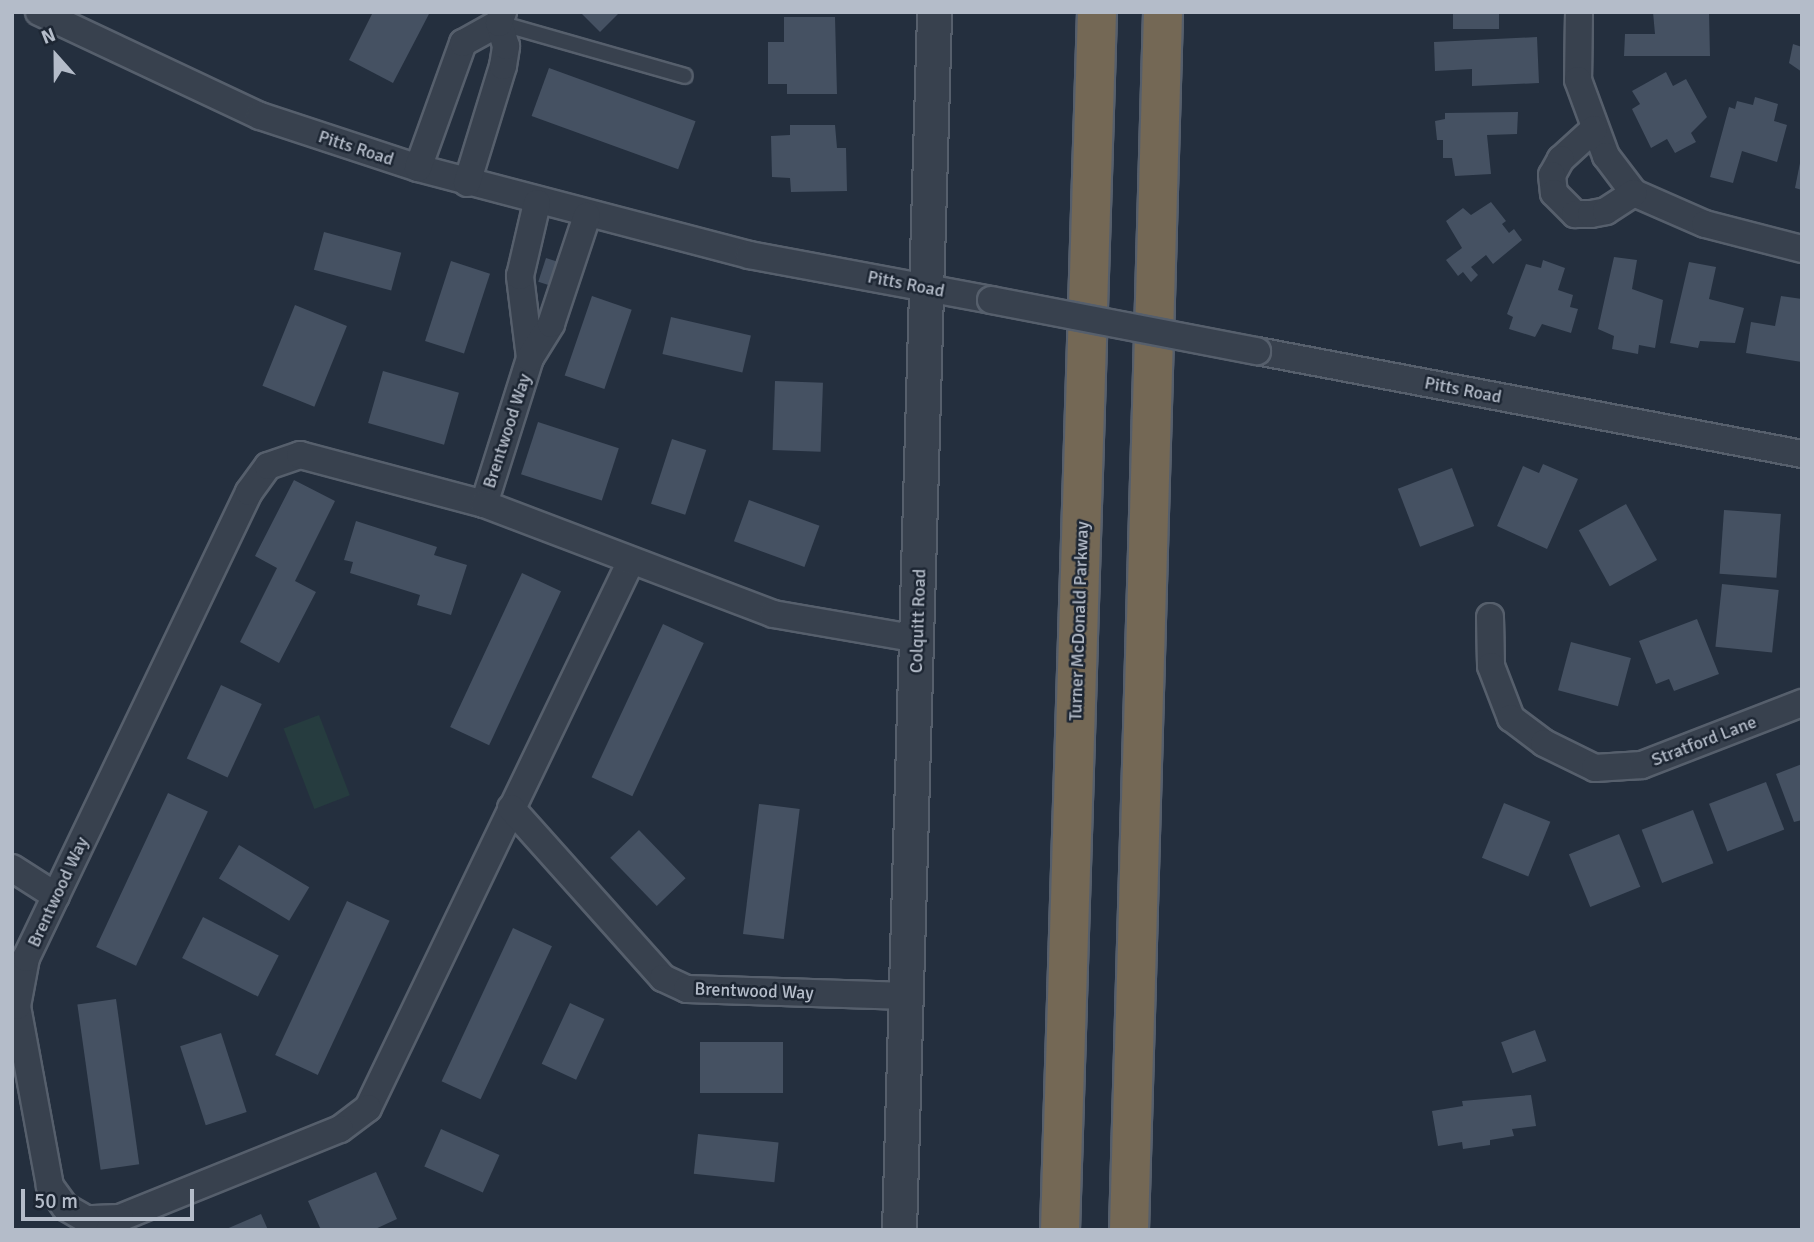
<!DOCTYPE html>
<style>
body{margin:0}
#map{position:relative;width:1814px;height:1242px;overflow:hidden;background:#242f3e;font-family:Signika,sans-serif}
div>[style]{position:absolute}
.green>*{inset:0;background:#263c3f;transform-origin:0 0}
.building>*{inset:0;background:#455162;transform-origin:0 0}
.roads{filter:drop-shadow(2px 0 #565f6c) drop-shadow(-2px 0 #565f6c) drop-shadow(0 2px #565f6c) drop-shadow(0 -2px #565f6c)}
.service>*{height:14px;margin:-7px;padding:0 7px;transform-origin:7px;border-radius:7px;background:#38414e}
.minor>*{height:26px;margin:-13px;padding:0 13px;transform-origin:13px;border-radius:13px;background:#38414e}
.tertiary>*{height:33px;margin:-16.5px;padding:0 16.5px;transform-origin:16.5px;border-radius:16.5px;background:#38414e}
.motorway>*{height:38px;margin:-19px;padding:0 19px;transform-origin:19px;border-radius:19px;background:#746855}
.bridges{filter:drop-shadow(2px 0 #565f6c) drop-shadow(-2px 0 #565f6c) drop-shadow(0 2px #565f6c) drop-shadow(0 -2px #565f6c)}
.minor-bridge>*{height:26px;margin:-13px;padding:0 13px;transform-origin:13px;border-radius:13px;background:#38414e}
span{translate:-50% -50%;white-space:nowrap;text-align:center;line-height:1.15;-webkit-text-stroke:5px #1d2633;paint-order:stroke}
.street-label{font-size:18px;color:#b4bcc9}
.frame{position:absolute;inset:0;border:14px solid #b4bcc9;pointer-events:none}
.north{position:absolute;left:21px;top:21px;width:70px;height:70px;-webkit-text-stroke:5px #1d2633;paint-order:stroke;rotate:339deg;font-size:19px;font-weight:700;line-height:28px;text-align:center;color:#b4bcc9}
.north::after{content:'';display:block;margin:auto;width:24px;height:32px;background:#b4bcc9;clip-path:polygon(50% 0,100% 100%,50% 72%,0 100%)}
.scale{position:absolute;left:21px;top:1189px;width:173px;height:32px;box-sizing:border-box;border:4px solid #b4bcc9;border-top:0;padding-left:9px;font-size:21px;line-height:24px;white-space:nowrap;color:#b4bcc9;-webkit-text-stroke:5px #1d2633;paint-order:stroke}
</style>
<div id="map">
<div class="green">
<i style="left:319px;top:715px;width:86px;height:38px;rotate:69deg"></i>
</div>
<div class="building">
<i style="clip-path:polygon(373px 12px,430px 12px,393px 83px,349px 60px)"></i>
<i style="clip-path:polygon(580px 12px,620px 12px,600px 32px)"></i>
<i style="left:1453px;top:12px;width:46px;height:17px"></i>
<i style="clip-path:polygon(1653px 12px,1709px 12px,1710px 56px,1624px 56px,1625px 34px,1655px 34px)"></i>
<i style="clip-path:polygon(784px 17px,835px 17px,837px 94px,787px 94px,787px 84px,768px 84px,768px 42px,784px 42px)"></i>
<i style="clip-path:polygon(1537px 37px,1539px 83px,1472px 86px,1472px 69px,1435px 71px,1434px 42px)"></i>
<i style="clip-path:polygon(1793px 44px,1802px 47px,1802px 72px,1789px 63px)"></i>
<i style="left:549px;top:68px;width:156px;height:51px;rotate:20deg"></i>
<i style="clip-path:polygon(1666px 72px,1673px 86px,1686px 79px,1707px 117px,1691px 133px,1696px 142px,1675px 153px,1667px 139px,1651px 148px,1632px 109px,1640px 104px,1632px 91px)"></i>
<i style="clip-path:polygon(1755px 97px,1778px 104px,1774px 121px,1787px 125px,1777px 162px,1742px 151px,1733px 183px,1710px 177px,1729px 107px,1735px 109px,1737px 101px,1753px 105px)"></i>
<i style="clip-path:polygon(1518px 112px,1517px 134px,1487px 135px,1491px 174px,1455px 176px,1452px 158px,1443px 158px,1443px 140px,1437px 140px,1435px 121px,1445px 119px,1445px 113px)"></i>
<i style="clip-path:polygon(790px 125px,835px 125px,837px 148px,846px 148px,847px 191px,791px 192px,790px 178px,772px 177px,771px 136px,790px 135px)"></i>
<i style="clip-path:polygon(1802px 153px,1802px 190px,1795px 188px)"></i>
<i style="clip-path:polygon(1491px 202px,1506px 221px,1502px 224px,1509px 233px,1514px 229px,1522px 240px,1493px 264px,1486px 255px,1471px 267px,1478px 275px,1471px 282px,1463px 272px,1458px 276px,1446px 260px,1462px 248px,1446px 221px,1463px 208px,1471px 215px)"></i>
<i style="left:324px;top:232px;width:80px;height:39px;rotate:15deg"></i>
<i style="clip-path:polygon(1614px 257px,1637px 260px,1632px 289px,1663px 300px,1655px 348px,1639px 345px,1638px 354px,1612px 349px,1614px 336px,1598px 329px)"></i>
<i style="left:546px;top:258px;width:13px;height:25px;rotate:18deg"></i>
<i style="clip-path:polygon(1543px 260px,1565px 268px,1558px 290px,1573px 295px,1570px 307px,1578px 309px,1571px 333px,1542px 324px,1535px 337px,1509px 329px,1513px 317px,1507px 314px,1526px 264px,1541px 268px)"></i>
<i style="left:451px;top:261px;width:41px;height:84px;rotate:18deg"></i>
<i style="clip-path:polygon(1689px 262px,1716px 267px,1709px 299px,1744px 308px,1735px 343px,1700px 341px,1698px 348px,1670px 343px)"></i>
<i style="left:592px;top:296px;width:42px;height:84px;rotate:19deg"></i>
<i style="clip-path:polygon(1781px 296px,1802px 299px,1802px 362px,1746px 353px,1751px 322px,1775px 326px)"></i>
<i style="left:295px;top:305px;width:56px;height:87px;rotate:22deg"></i>
<i style="left:671px;top:317px;width:82px;height:38px;rotate:13deg"></i>
<i style="left:383px;top:371px;width:79px;height:54px;rotate:16deg"></i>
<i style="left:775px;top:381px;width:48px;height:69px;rotate:2deg"></i>
<i style="left:538px;top:422px;width:85px;height:55px;rotate:18deg"></i>
<i style="left:672px;top:439px;width:36px;height:68px;rotate:18deg"></i>
<i style="clip-path:polygon(1543px 464px,1578px 479px,1547px 549px,1497px 526px,1523px 466px,1539px 473px)"></i>
<i style="left:1452px;top:468px;width:62px;height:58px;rotate:69deg"></i>
<i style="clip-path:polygon(294px 480px,335px 501px,295px 581px,316px 592px,279px 663px,240px 642px,277px 568px,255px 556px)"></i>
<i style="left:749px;top:500px;width:75px;height:44px;rotate:20deg"></i>
<i style="left:1626px;top:504px;width:64px;height:54px;rotate:61deg"></i>
<i style="left:1724px;top:510px;width:57px;height:64px;rotate:4deg"></i>
<i style="clip-path:polygon(356px 521px,437px 547px,434px 555px,467px 565px,451px 615px,417px 605px,420px 595px,350px 573px,353px 562px,344px 560px)"></i>
<i style="left:522px;top:573px;width:43px;height:170px;rotate:25deg"></i>
<i style="left:1722px;top:584px;width:57px;height:63px;rotate:6deg"></i>
<i style="clip-path:polygon(1697px 619px,1719px 674px,1674px 691px,1669px 679px,1656px 684px,1639px 641px)"></i>
<i style="left:663px;top:624px;width:45px;height:169px;rotate:25deg"></i>
<i style="left:1571px;top:642px;width:62px;height:50px;rotate:15deg"></i>
<i style="left:221px;top:685px;width:45px;height:81px;rotate:25deg"></i>
<i style="clip-path:polygon(1802px 764px,1802px 820px,1794px 822px,1776px 774px)"></i>
<i style="left:1766px;top:782px;width:51px;height:61px;rotate:69deg"></i>
<i style="left:168px;top:793px;width:44px;height:170px;rotate:25deg"></i>
<i style="left:1504px;top:803px;width:50px;height:59px;rotate:22deg"></i>
<i style="left:759px;top:804px;width:41px;height:131px;rotate:7deg"></i>
<i style="left:1693px;top:810px;width:57px;height:55px;rotate:69deg"></i>
<i style="left:639px;top:830px;width:67px;height:40px;rotate:46deg"></i>
<i style="left:1619px;top:834px;width:57px;height:54px;rotate:68deg"></i>
<i style="left:239px;top:845px;width:82px;height:39px;rotate:31deg"></i>
<i style="left:347px;top:901px;width:47px;height:170px;rotate:25deg"></i>
<i style="left:203px;top:917px;width:85px;height:46px;rotate:27deg"></i>
<i style="left:513px;top:928px;width:43px;height:169px;rotate:25deg"></i>
<i style="left:116px;top:999px;width:167px;height:39px;rotate:82deg"></i>
<i style="left:570px;top:1003px;width:38px;height:67px;rotate:25deg"></i>
<i style="left:1535px;top:1030px;width:33px;height:36px;rotate:70deg"></i>
<i style="left:221px;top:1033px;width:83px;height:43px;rotate:72deg"></i>
<i style="left:700px;top:1042px;width:83px;height:51px"></i>
<i style="clip-path:polygon(1531px 1095px,1536px 1126px,1512px 1129px,1514px 1136px,1490px 1140px,1490px 1145px,1463px 1149px,1462px 1142px,1438px 1146px,1432px 1111px,1463px 1106px,1462px 1101px)"></i>
<i style="left:441px;top:1129px;width:64px;height:41px;rotate:24deg"></i>
<i style="left:698px;top:1134px;width:81px;height:40px;rotate:6deg"></i>
<i style="clip-path:polygon(376px 1172px,397px 1219px,373px 1230px,321px 1230px,308px 1201px)"></i>
<i style="clip-path:polygon(261px 1214px,268px 1230px,224px 1230px)"></i>
</div>
<div class="roads">
<div class="service">
<i style="left:499px;top:23px;width:193px;rotate:15.9deg"></i>
</div>
<div class="minor">
<i style="left:39px;top:12px;width:244px;rotate:25.2deg"></i>
<i style="left:260px;top:116px;width:166px;rotate:18.2deg"></i>
<i style="left:418px;top:168px;width:342px;rotate:14.7deg"></i>
<i style="left:749px;top:255px;width:246px;rotate:10.5deg"></i>
<i style="left:1579px;top:12px;width:68px;rotate:90.8deg"></i>
<i style="left:1578px;top:80px;width:81px;rotate:69.8deg"></i>
<i style="left:1606px;top:156px;width:46px;rotate:52.9deg"></i>
<i style="left:1634px;top:193px;width:77px;rotate:23.6deg"></i>
<i style="left:1705px;top:224px;width:100px;rotate:14.5deg"></i>
<i style="left:1594px;top:129px;width:45px;rotate:137.7deg"></i>
<i style="left:1561px;top:159px;width:18px;rotate:119deg"></i>
<i style="left:1552px;top:175px;width:18px;rotate:84deg"></i>
<i style="left:1554px;top:193px;width:30px;rotate:45deg"></i>
<i style="left:1575px;top:214px;width:16px"></i>
<i style="left:1591px;top:214px;width:15px;rotate:-11deg"></i>
<i style="left:1606px;top:211px;width:33px;rotate:-33deg"></i>
<i style="left:418px;top:168px;width:133px;rotate:-70.2deg"></i>
<i style="left:463px;top:43px;width:41px;rotate:-29.1deg"></i>
<i style="left:467px;top:183px;width:122px;rotate:-72.9deg"></i>
<i style="left:503px;top:66px;width:20px;rotate:-81deg"></i>
<i style="left:506px;top:46px;width:24px;rotate:-107deg"></i>
<i style="left:499px;top:23px;width:12px;rotate:-70deg"></i>
<i style="left:1257px;top:351px;width:555px;rotate:10.7deg"></i>
<i style="left:530px;top:358px;width:83px;rotate:-97deg"></i>
<i style="left:520px;top:276px;width:75px;rotate:-76.9deg"></i>
<i style="left:484px;top:504px;width:153px;rotate:-72.5deg"></i>
<i style="left:530px;top:358px;width:40px;rotate:-58deg"></i>
<i style="left:551px;top:324px;width:114px;rotate:-71.6deg"></i>
<i style="left:631px;top:561px;width:607px;rotate:115.68deg"></i>
<i style="left:368px;top:1108px;width:35px;rotate:143deg"></i>
<i style="left:340px;top:1129px;width:237px;rotate:158deg"></i>
<i style="left:120px;top:1218px;width:34px;rotate:178deg"></i>
<i style="left:86px;top:1219px;width:24px;rotate:-150deg"></i>
<i style="left:65px;top:1207px;width:26px;rotate:-126deg"></i>
<i style="left:50px;top:1186px;width:183px;rotate:-100.4deg"></i>
<i style="left:17px;top:1006px;width:49px;rotate:-79.4deg"></i>
<i style="left:26px;top:958px;width:517px;rotate:-64.43deg"></i>
<i style="left:249px;top:492px;width:32px;rotate:-54deg"></i>
<i style="left:268px;top:466px;width:34px;rotate:-19deg"></i>
<i style="left:300px;top:455px;width:190px;rotate:14.9deg"></i>
<i style="left:484px;top:504px;width:309px;rotate:20.8deg"></i>
<i style="left:773px;top:614px;width:146px;rotate:9.8deg"></i>
<i style="left:1490px;top:617px;width:49px;rotate:88.8deg"></i>
<i style="left:1491px;top:666px;width:56px;rotate:69deg"></i>
<i style="left:1511px;top:718px;width:41px;rotate:37.1deg"></i>
<i style="left:1544px;top:743px;width:57px;rotate:26.1deg"></i>
<i style="left:1595px;top:768px;width:47px;rotate:-3.7deg"></i>
<i style="left:1642px;top:765px;width:172px;rotate:-21.2deg"></i>
<i style="left:511px;top:808px;width:228px;rotate:48.2deg"></i>
<i style="left:663px;top:978px;width:26px;rotate:25deg"></i>
<i style="left:687px;top:989px;width:220px;rotate:1.8deg"></i>
<i style="left:12px;top:868px;width:52px;rotate:32.5deg"></i>
</div>
<div class="tertiary">
<i style="left:899px;top:1230px;width:1219px;rotate:-88.35deg"></i>
</div>
<div class="motorway">
<i style="left:1060px;top:1230px;width:1219px;rotate:-88.26deg"></i>
<i style="left:1129px;top:1230px;width:1218px;rotate:-88.4deg"></i>
</div>
</div>
<div class="bridges">
<div class="minor-bridge">
<i style="left:991px;top:300px;width:271px;rotate:10.9deg"></i>
</div>
</div>
<div class="street-label">
<span style="left:356px;top:148px;rotate:18deg">Pitts Road</span>
<span style="left:906px;top:284px;rotate:11deg">Pitts Road</span>
<span style="left:1463px;top:390px;rotate:11deg">Pitts Road</span>
<span style="left:507px;top:431px;rotate:-72deg">Brentwood Way</span>
<span style="left:918px;top:621px;rotate:-88deg">Colquitt Road</span>
<span style="left:1079px;top:621px;rotate:-88deg">Turner McDonald Parkway</span>
<span style="left:1704px;top:741px;rotate:-21deg">Stratford Lane</span>
<span style="left:58px;top:892px;rotate:-65deg">Brentwood Way</span>
<span style="left:754px;top:991px;rotate:2deg">Brentwood Way</span>
</div>
<div class="frame"></div>
<div class="north">N</div>
<div class="scale">50 m</div>
</div>
